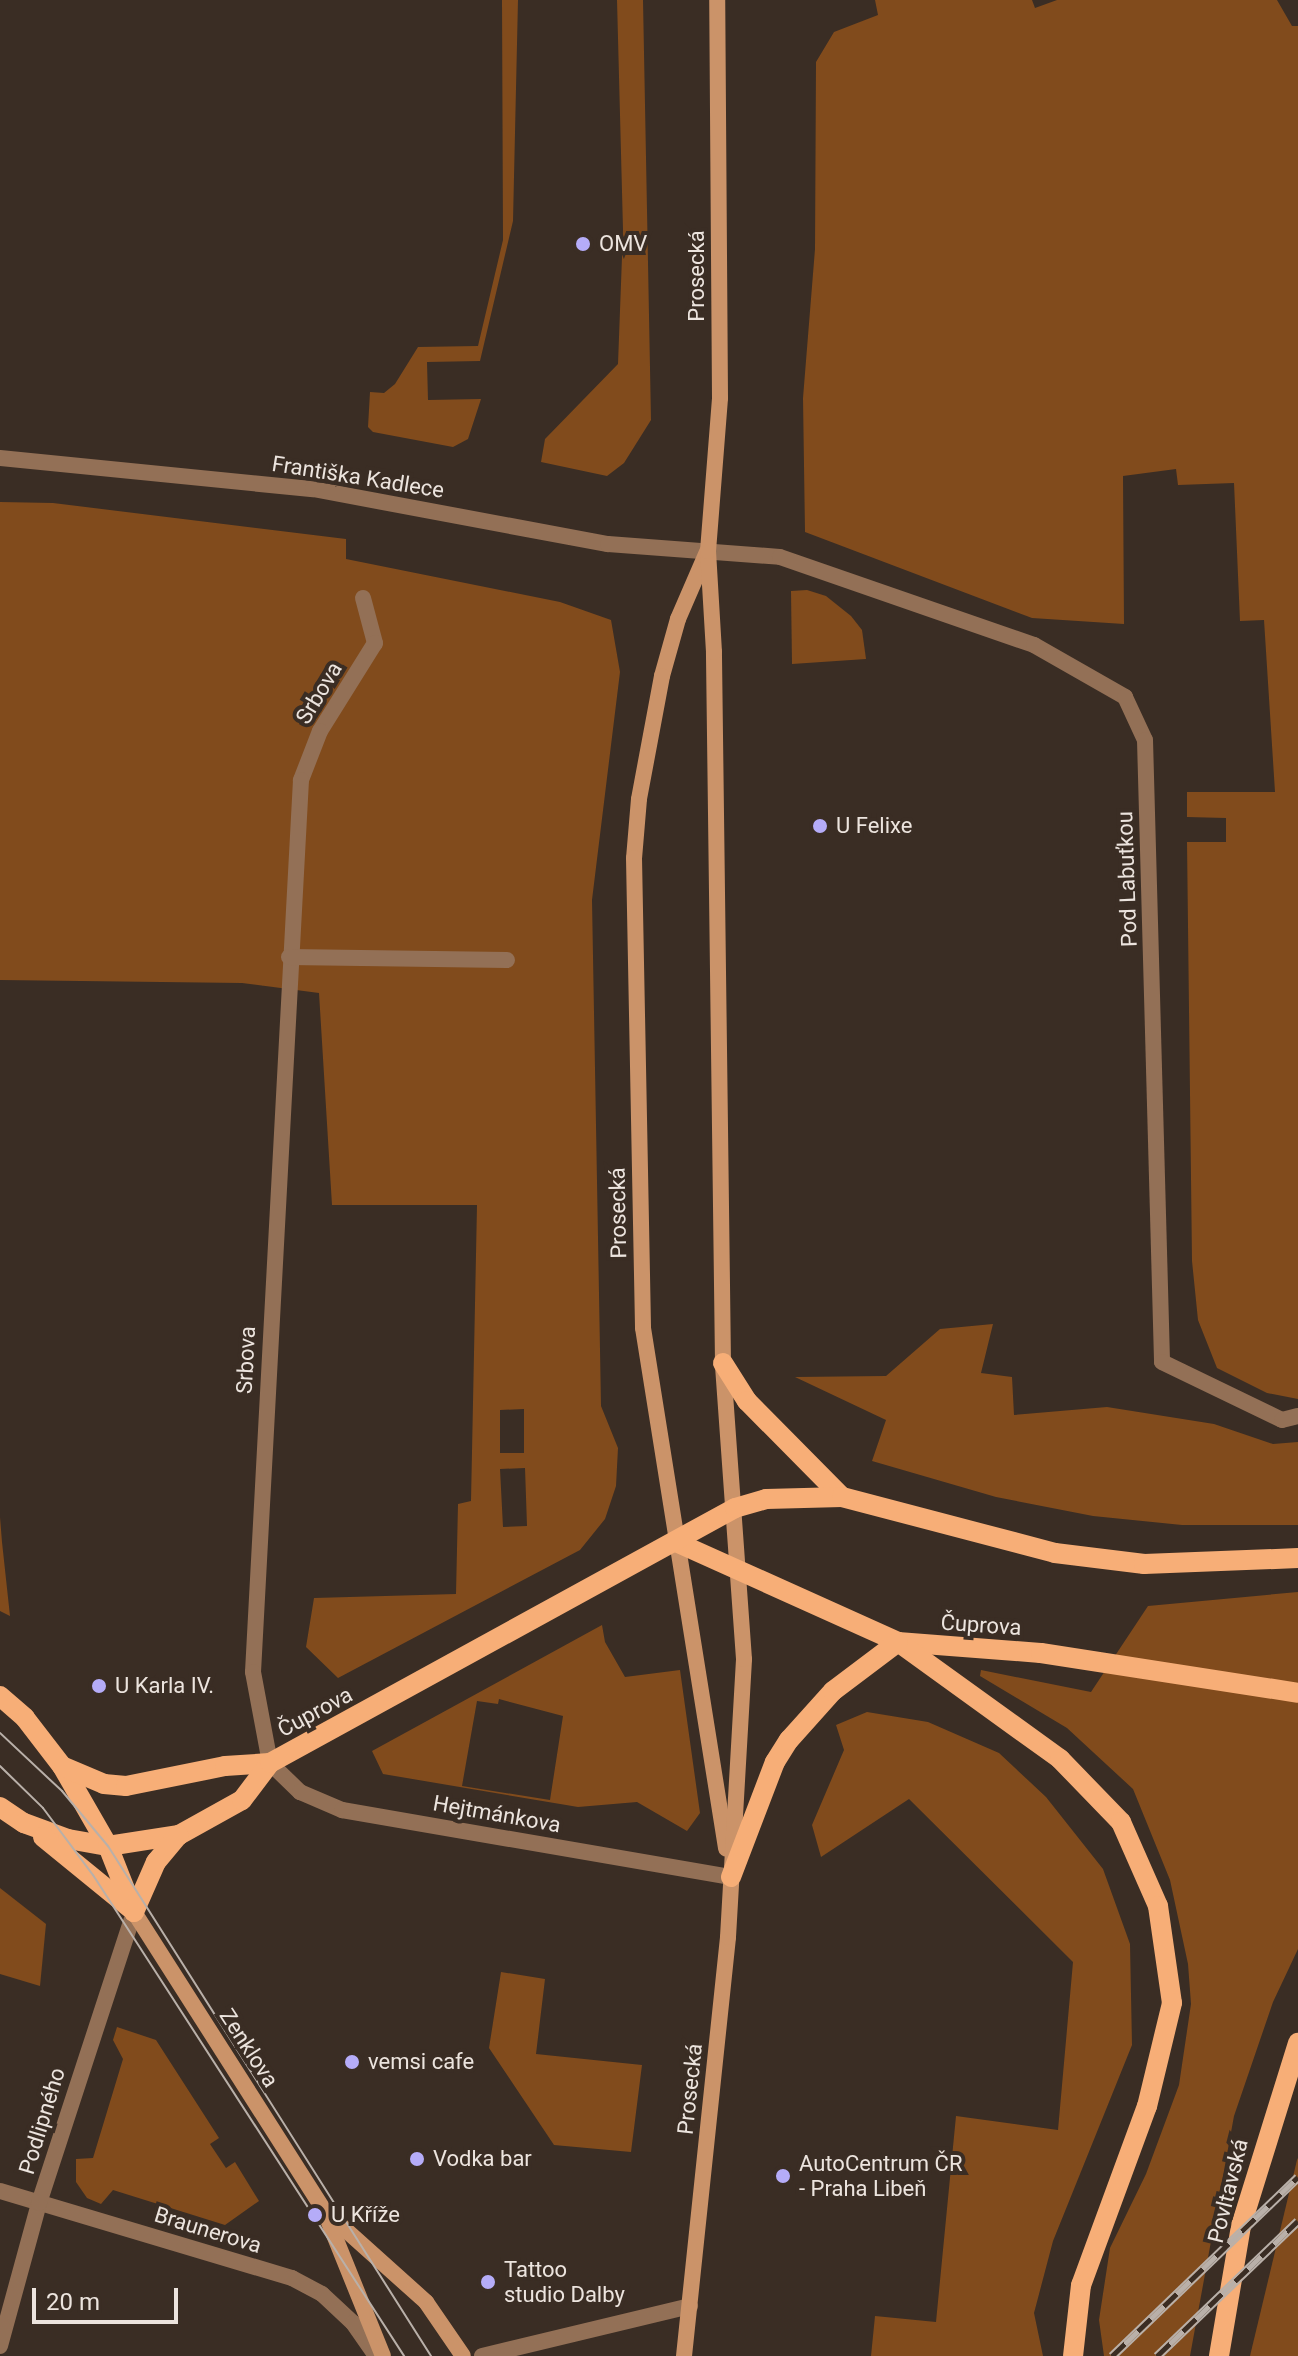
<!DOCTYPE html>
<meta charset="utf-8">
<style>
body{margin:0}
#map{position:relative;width:1298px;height:2356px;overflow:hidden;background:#3a2d24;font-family:Roboto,sans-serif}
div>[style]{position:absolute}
.green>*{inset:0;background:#814b1c}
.street>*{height:16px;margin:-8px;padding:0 8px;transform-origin:8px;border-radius:8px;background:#937056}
.secondary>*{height:16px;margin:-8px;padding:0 8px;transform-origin:8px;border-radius:8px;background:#cb9369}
.primary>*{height:20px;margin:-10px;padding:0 10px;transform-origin:10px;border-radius:10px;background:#f7ae77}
.tram>*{height:2px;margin:-1px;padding:0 1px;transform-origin:1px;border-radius:1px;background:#b9b0a9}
.rail>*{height:9px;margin-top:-4.5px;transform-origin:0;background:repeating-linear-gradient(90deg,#3a2d24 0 18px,#b9b0a9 0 36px);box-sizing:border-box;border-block:2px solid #b9b0a9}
.dots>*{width:22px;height:22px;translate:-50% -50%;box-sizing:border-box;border:4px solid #3a2d24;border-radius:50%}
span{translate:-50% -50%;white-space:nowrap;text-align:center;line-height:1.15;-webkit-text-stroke:8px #3a2d24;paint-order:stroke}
.poi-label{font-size:22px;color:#ece4de}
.left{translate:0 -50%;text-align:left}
.street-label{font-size:22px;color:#ece4de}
.scale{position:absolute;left:32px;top:2288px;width:146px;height:36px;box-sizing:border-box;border:4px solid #ece4de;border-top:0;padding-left:10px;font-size:24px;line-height:28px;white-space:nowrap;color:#ece4de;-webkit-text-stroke:6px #3a2d24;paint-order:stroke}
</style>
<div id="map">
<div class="green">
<i style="clip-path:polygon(502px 0,518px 0,513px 221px,480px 361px,427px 362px,428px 400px,481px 399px,468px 439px,453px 447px,373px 432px,368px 427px,370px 392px,384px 393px,395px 384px,418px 347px,478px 346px,503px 240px)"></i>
<i style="clip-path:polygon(617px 0,643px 0,651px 420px,624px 463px,607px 476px,541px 462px,545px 439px,618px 364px,623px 230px)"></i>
<i style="clip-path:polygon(875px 0,1032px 0,1035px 8px,1057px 0,1277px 0,1292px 26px,1298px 26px,1298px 1399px,1267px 1393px,1217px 1368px,1198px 1320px,1192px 1261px,1187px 842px,1226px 842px,1226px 818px,1187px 817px,1187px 792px,1275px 792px,1264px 620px,1240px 621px,1234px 483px,1178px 485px,1176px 469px,1123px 476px,1124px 624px,1032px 618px,805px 532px,803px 398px,815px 249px,816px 62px,834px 32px,878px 15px)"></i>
<i style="clip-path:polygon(evenodd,0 502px,53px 503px,346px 539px,346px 559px,560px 602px,611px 620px,620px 672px,592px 900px,601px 1406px,618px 1448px,616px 1486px,605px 1519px,580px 1550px,338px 1678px,306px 1647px,314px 1598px,456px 1594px,458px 1504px,471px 1501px,477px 1205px,332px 1205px,319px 993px,242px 983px,0 980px,0 502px,524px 1409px,524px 1453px,500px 1453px,500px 1410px,524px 1409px,0 502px,525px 1468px,527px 1526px,503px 1527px,500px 1469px,525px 1468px)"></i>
<i style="clip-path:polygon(807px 590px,826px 596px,851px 616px,862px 630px,866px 659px,792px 664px,791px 591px)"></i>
<i style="clip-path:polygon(993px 1324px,981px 1373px,1012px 1377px,1014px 1415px,1107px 1407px,1214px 1424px,1273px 1444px,1298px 1442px,1298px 1525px,1182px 1525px,1093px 1516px,996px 1497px,872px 1461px,886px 1420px,795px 1377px,886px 1376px,940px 1329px)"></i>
<i style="clip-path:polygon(0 1517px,2px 1542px,10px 1616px,0 1611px)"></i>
<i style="clip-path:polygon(1298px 1592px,1298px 1949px,1273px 2002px,1234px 2116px,1190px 2356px,1104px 2356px,1099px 2320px,1110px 2248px,1146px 2174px,1179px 2085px,1191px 2004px,1188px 1964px,1170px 1880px,1133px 1789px,1067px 1728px,980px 1676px,981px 1670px,1091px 1692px,1148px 1606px)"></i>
<i style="clip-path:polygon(evenodd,602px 1625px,605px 1642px,625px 1677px,680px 1670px,700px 1813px,687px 1831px,637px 1802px,578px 1807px,383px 1774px,372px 1751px,602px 1625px,499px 1699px,563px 1716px,550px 1800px,462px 1786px,477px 1701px,498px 1704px,499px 1699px)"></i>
<i style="clip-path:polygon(867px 1712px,928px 1722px,999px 1753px,1046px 1797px,1103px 1869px,1130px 1944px,1132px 2045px,1053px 2241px,1034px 2313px,1043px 2356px,871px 2356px,875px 2316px,936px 2322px,956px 2116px,1058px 2130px,1073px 1962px,909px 1799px,821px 1857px,812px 1825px,844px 1750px,836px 1725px)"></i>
<i style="clip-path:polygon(0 1888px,46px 1924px,40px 1986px,0 1974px)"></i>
<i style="clip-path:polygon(501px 1972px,545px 1979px,536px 2054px,642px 2065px,631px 2152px,554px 2145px,489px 2048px)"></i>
<i style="clip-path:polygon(117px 2027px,156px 2040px,219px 2138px,210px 2144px,226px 2168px,235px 2162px,259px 2201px,225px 2225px,113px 2190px,101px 2204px,87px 2198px,76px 2182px,76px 2159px,93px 2158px,123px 2059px,113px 2040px)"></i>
<i style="clip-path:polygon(1298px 2158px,1298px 2356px,1250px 2356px,1297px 2160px)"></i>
</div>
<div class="street">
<i style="left:0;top:458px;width:315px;rotate:5.7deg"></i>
<i style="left:313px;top:489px;width:300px;rotate:10.6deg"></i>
<i style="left:608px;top:544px;width:172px;rotate:4.3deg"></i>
<i style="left:780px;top:557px;width:269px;rotate:19.1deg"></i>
<i style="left:1034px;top:645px;width:105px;rotate:29.7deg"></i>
<i style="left:1125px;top:697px;width:47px;rotate:65.1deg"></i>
<i style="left:1145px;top:740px;width:622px;rotate:88.43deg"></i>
<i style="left:1162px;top:1362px;width:133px;rotate:25.8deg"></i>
<i style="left:1282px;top:1420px;width:16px;rotate:-14deg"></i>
<i style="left:363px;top:598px;width:47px;rotate:75.1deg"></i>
<i style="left:375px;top:643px;width:104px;rotate:122deg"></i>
<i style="left:320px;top:731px;width:53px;rotate:111.2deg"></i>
<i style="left:301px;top:780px;width:893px;rotate:93.08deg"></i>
<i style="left:253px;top:1672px;width:93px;rotate:79.4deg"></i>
<i style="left:270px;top:1763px;width:42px;rotate:44deg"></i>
<i style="left:300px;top:1792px;width:46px;rotate:23.2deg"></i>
<i style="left:342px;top:1810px;width:395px;rotate:9.8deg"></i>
<i style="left:289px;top:957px;width:218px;rotate:0.8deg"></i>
<i style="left:0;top:2191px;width:305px;rotate:16.6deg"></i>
<i style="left:292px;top:2278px;width:34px;rotate:28deg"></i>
<i style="left:322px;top:2294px;width:42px;rotate:43.1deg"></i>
<i style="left:353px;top:2323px;width:40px;rotate:55.1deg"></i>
<i style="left:0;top:2346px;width:148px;rotate:-74.7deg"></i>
<i style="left:39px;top:2203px;width:306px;rotate:-71.9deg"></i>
<i style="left:482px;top:2356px;width:214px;rotate:-13.5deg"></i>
</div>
<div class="secondary">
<i style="left:707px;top:552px;width:73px;rotate:113.4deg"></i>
<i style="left:678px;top:619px;width:59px;rotate:105.7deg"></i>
<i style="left:662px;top:676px;width:125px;rotate:100.6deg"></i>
<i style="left:639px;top:799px;width:59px;rotate:94.8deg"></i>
<i style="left:634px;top:858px;width:470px;rotate:88.9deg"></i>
<i style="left:643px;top:1328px;width:527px;rotate:80.93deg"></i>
<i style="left:134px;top:1912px;width:353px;rotate:57.5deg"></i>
<i style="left:324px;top:2210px;width:157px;rotate:68deg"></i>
<i style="left:328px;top:2214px;width:132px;rotate:41.9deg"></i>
<i style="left:426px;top:2302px;width:65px;rotate:55.6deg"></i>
<i style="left:684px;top:2356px;width:421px;rotate:-84deg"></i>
<i style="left:728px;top:1937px;width:278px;rotate:-86.7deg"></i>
<i style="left:744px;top:1659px;width:297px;rotate:-94.1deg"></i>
<i style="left:723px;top:1363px;width:711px;rotate:-90.73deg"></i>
<i style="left:714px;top:652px;width:101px;rotate:-93.4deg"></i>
<i style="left:708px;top:551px;width:153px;rotate:-85.5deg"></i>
<i style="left:720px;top:398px;width:398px;rotate:-90.4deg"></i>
</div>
<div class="primary">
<i style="left:723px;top:1363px;width:45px;rotate:57.7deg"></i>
<i style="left:747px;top:1401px;width:135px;rotate:45.3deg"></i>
<i style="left:678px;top:1543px;width:241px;rotate:24.2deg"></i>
<i style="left:898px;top:1642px;width:143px;rotate:4.4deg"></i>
<i style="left:1041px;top:1653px;width:260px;rotate:8.8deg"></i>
<i style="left:898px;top:1642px;width:200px;rotate:35.8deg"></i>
<i style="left:1060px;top:1759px;width:88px;rotate:45.9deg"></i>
<i style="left:1121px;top:1822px;width:92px;rotate:66.2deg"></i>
<i style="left:1158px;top:1906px;width:98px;rotate:81.8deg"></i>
<i style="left:1172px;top:2003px;width:106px;rotate:103.6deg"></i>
<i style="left:1147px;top:2106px;width:191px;rotate:110.2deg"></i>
<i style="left:1081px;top:2285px;width:71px;rotate:96.4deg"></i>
<i style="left:0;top:1696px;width:33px;rotate:41deg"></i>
<i style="left:25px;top:1718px;width:61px;rotate:52.4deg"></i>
<i style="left:62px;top:1766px;width:92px;rotate:60.1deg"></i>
<i style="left:108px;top:1846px;width:71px;rotate:68.5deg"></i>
<i style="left:64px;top:1767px;width:43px;rotate:23deg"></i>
<i style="left:104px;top:1784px;width:22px;rotate:5deg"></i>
<i style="left:126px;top:1786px;width:101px;rotate:-11.4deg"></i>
<i style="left:225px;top:1766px;width:45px;rotate:-3.8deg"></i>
<i style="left:0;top:1807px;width:29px;rotate:34deg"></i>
<i style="left:24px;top:1823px;width:47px;rotate:20deg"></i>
<i style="left:68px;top:1839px;width:41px;rotate:9.9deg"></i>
<i style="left:108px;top:1846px;width:72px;rotate:-8.8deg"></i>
<i style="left:179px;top:1835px;width:72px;rotate:-29.1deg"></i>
<i style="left:242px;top:1800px;width:46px;rotate:-52.9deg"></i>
<i style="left:270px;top:1763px;width:530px;rotate:-28.74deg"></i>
<i style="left:735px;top:1508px;width:32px;rotate:-16deg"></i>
<i style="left:766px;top:1499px;width:76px;rotate:-1.5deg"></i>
<i style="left:842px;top:1497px;width:220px;rotate:14.7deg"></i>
<i style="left:1055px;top:1553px;width:90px;rotate:7deg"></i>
<i style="left:1144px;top:1564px;width:154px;rotate:-2.2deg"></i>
<i style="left:43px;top:1837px;width:112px;rotate:39.2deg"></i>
<i style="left:731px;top:1877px;width:123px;rotate:-69.1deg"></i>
<i style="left:775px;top:1762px;width:26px;rotate:-58deg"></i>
<i style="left:789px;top:1740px;width:66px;rotate:-48.1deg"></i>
<i style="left:833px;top:1691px;width:81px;rotate:-37deg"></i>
<i style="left:134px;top:1912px;width:55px;rotate:-66.3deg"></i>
<i style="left:156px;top:1862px;width:35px;rotate:-50deg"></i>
<i style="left:1219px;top:2356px;width:132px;rotate:-80.4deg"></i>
<i style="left:1241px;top:2226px;width:192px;rotate:-72.7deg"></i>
</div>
<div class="tram">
<i style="left:0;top:1733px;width:85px;rotate:43.1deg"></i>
<i style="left:62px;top:1791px;width:72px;rotate:50.1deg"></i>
<i style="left:108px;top:1846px;width:604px;rotate:57.65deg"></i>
<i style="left:0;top:1766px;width:60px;rotate:44.3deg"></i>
<i style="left:43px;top:1808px;width:84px;rotate:53.3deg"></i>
<i style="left:93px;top:1875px;width:573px;rotate:57.11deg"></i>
</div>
<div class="rail">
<i style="left:1112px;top:2356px;width:258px;rotate:-43.9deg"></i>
<i style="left:1157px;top:2356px;width:195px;rotate:-43.8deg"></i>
</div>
<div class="dots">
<i style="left:583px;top:244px;background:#b5acf8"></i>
<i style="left:820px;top:826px;background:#b5acf8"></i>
<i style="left:99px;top:1686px;background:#b5acf8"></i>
<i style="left:352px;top:2062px;background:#b5acf8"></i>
<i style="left:417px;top:2159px;background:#b5acf8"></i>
<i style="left:783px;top:2176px;background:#b5acf8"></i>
<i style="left:315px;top:2215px;background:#b5acf8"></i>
<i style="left:488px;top:2282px;background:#b5acf8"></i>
</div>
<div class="poi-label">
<span class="left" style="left:599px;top:244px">OMV</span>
<span class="left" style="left:836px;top:826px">U Felixe</span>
<span class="left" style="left:115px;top:1686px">U Karla IV.</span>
<span class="left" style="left:368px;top:2062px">vemsi cafe</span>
<span class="left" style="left:433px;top:2159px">Vodka bar</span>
<span class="left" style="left:799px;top:2176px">AutoCentrum ČR<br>- Praha Libeň</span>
<span class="left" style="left:331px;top:2215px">U Kříže</span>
<span class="left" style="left:504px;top:2282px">Tattoo<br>studio Dalby</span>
</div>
<div class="street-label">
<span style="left:697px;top:276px;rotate:-90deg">Prosecká</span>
<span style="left:358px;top:477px;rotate:9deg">Františka Kadlece</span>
<span style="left:319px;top:693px;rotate:-59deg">Srbova</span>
<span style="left:1127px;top:879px;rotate:-92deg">Pod Labuťkou</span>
<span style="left:618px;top:1213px;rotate:-91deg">Prosecká</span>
<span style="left:246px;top:1360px;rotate:-87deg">Srbova</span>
<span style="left:981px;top:1625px;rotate:4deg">Čuprova</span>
<span style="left:315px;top:1712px;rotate:-28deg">Čuprova</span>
<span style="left:497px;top:1814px;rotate:10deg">Hejtmánkova</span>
<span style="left:249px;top:2048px;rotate:57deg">Zenklova</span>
<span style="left:690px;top:2089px;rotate:-84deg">Prosecká</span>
<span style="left:42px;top:2121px;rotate:-73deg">Podlipného</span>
<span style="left:1228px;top:2191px;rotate:-76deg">Povltavská</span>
<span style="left:208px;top:2230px;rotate:17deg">Braunerova</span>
</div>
<div class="scale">20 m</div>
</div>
